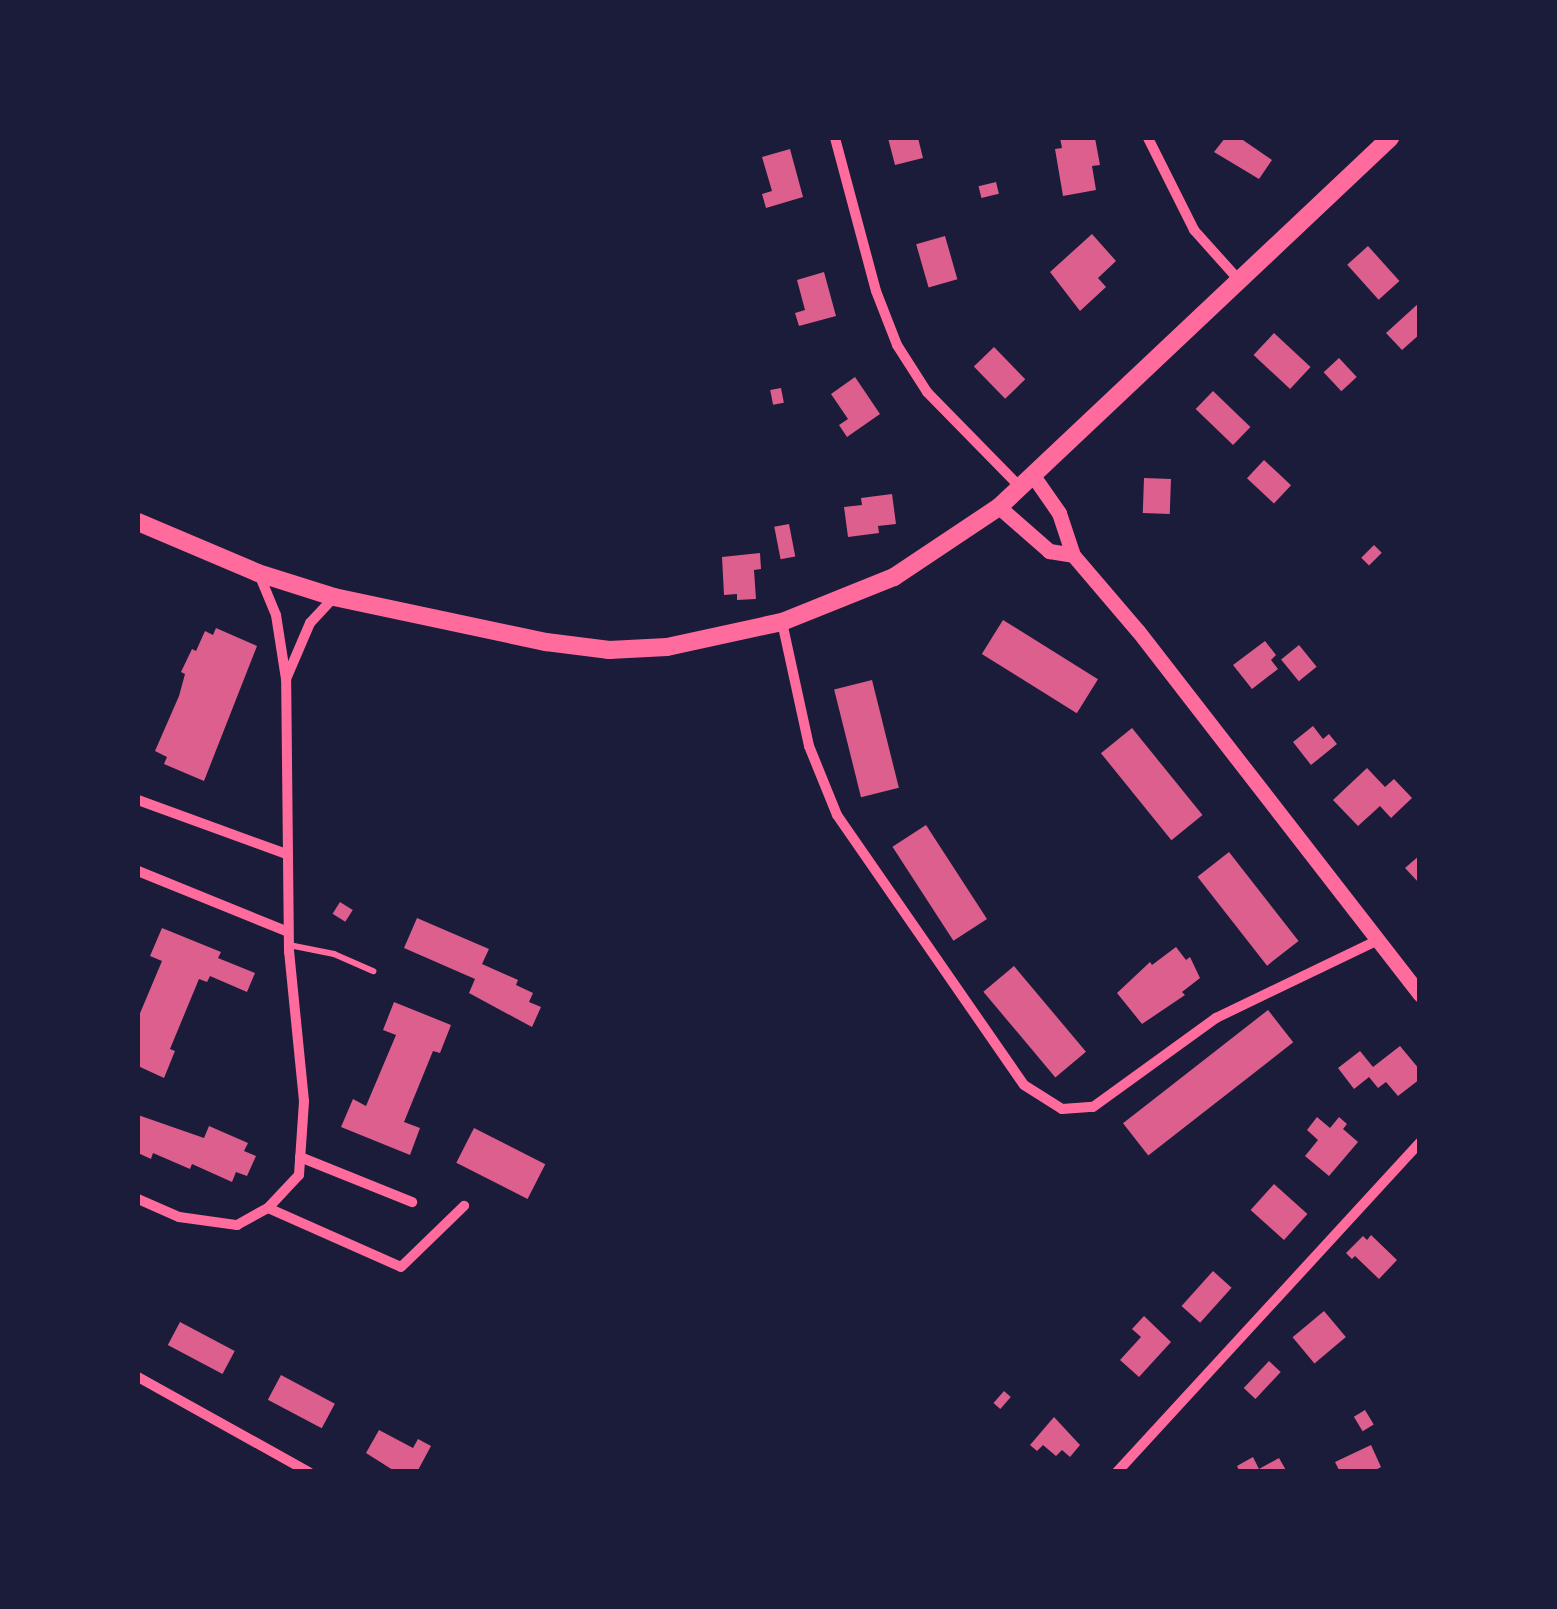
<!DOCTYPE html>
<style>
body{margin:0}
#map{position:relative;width:1557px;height:1609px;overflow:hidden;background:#1b1b3a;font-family:"Sofia Sans Condensed",sans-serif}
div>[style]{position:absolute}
.building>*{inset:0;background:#dd5f8e;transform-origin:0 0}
.service>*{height:6px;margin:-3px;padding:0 3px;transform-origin:3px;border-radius:3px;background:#ff6b9d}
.minor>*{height:10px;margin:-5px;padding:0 5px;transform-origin:5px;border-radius:5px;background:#ff6b9d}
.tertiary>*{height:15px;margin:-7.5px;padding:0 7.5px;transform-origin:7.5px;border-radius:7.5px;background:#ff6b9d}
.secondary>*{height:18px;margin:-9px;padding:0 9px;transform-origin:9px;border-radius:9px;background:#ff6b9d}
span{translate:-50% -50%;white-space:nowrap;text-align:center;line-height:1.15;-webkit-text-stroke:8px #1b1b3a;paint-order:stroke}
.frame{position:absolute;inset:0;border:140px solid #1b1b3a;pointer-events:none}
</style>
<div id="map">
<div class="building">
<i style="clip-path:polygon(888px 138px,918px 138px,923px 158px,895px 165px)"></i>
<i style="clip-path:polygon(1060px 138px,1095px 138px,1100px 165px,1092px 166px,1096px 190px,1063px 196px,1055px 149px,1062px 148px)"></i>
<i style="clip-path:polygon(1225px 138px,1240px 138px,1272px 160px,1259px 179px,1214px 152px)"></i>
<i style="clip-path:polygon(790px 149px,803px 197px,766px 208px,762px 194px,772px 191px,762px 157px)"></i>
<i style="left:996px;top:182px;width:12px;height:18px;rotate:76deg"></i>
<i style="clip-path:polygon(1092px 234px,1116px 261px,1098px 278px,1106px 287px,1080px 311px,1050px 272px)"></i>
<i style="left:945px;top:236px;width:45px;height:30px;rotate:74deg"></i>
<i style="left:1368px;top:246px;width:47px;height:28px;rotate:48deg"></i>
<i style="clip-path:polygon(824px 272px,836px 316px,799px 326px,795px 313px,805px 310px,797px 280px)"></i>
<i style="clip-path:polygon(1420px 302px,1420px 334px,1402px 350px,1386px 333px)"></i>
<i style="left:1274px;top:333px;width:50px;height:30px;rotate:43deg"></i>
<i style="left:994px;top:347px;width:45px;height:28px;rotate:46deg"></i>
<i style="left:1339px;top:358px;width:26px;height:21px;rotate:47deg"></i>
<i style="clip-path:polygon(855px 377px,880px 414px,847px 437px,839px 425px,848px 419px,831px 394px)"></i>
<i style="left:781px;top:388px;width:15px;height:11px;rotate:79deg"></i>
<i style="left:1213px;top:391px;width:52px;height:25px;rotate:44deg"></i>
<i style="left:1264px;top:460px;width:37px;height:25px;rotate:43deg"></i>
<i style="left:1144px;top:478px;width:27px;height:35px;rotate:2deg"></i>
<i style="clip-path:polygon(892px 494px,896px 524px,878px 526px,879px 533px,848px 537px,844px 507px,862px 505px,861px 498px)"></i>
<i style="left:789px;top:524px;width:33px;height:15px;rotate:79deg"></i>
<i style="left:1374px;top:545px;width:11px;height:18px;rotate:45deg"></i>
<i style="clip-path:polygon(760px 553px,761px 569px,754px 570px,756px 599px,737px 600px,737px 594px,724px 595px,722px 557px)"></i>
<i style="left:1003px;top:620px;width:112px;height:40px;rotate:32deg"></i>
<i style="clip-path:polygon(216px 628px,257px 646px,204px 781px,164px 764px,167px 757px,155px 751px,179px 696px,185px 674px,181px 672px,192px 649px,196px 651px,205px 631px,213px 635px)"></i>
<i style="clip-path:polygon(1265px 641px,1276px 655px,1271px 660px,1278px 669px,1252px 689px,1233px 665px)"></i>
<i style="left:1299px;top:645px;width:28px;height:23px;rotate:51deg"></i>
<i style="left:872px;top:680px;width:111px;height:39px;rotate:76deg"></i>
<i style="clip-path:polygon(1313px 726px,1323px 739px,1329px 734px,1337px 744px,1311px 765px,1293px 742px)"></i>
<i style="left:1132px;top:728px;width:112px;height:40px;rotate:51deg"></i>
<i style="clip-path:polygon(1367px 768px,1385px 787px,1394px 779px,1412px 798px,1391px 818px,1380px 806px,1358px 826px,1333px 800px)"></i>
<i style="left:926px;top:825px;width:112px;height:40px;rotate:57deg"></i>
<i style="left:1229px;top:852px;width:113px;height:40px;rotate:52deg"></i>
<i style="clip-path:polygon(1420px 855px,1420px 884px,1405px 868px)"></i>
<i style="left:340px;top:902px;width:15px;height:14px;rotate:32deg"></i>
<i style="clip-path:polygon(417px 918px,489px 949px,482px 964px,518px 980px,516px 985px,533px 993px,529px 1002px,541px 1007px,532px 1027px,469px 993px,475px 979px,404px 948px)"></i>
<i style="clip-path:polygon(162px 928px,221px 952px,218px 958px,255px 973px,247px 992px,210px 976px,207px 982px,199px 979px,170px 1049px,175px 1051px,164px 1078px,138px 1066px,138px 1018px,162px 961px,150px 956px)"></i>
<i style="clip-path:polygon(1176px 947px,1186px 960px,1190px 957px,1200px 978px,1182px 992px,1185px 995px,1142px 1024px,1117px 993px,1150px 962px,1152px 965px)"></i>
<i style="left:1014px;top:966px;width:112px;height:40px;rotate:50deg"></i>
<i style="clip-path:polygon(394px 1002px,451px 1025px,440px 1053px,433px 1051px,404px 1122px,420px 1128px,410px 1155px,341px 1127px,353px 1099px,366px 1106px,396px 1035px,383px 1030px)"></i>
<i style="left:1268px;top:1010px;width:41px;height:184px;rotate:52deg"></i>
<i style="clip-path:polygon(1400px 1046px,1420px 1070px,1420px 1079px,1398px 1096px,1386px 1082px,1378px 1088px,1369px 1077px,1354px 1089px,1338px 1068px,1360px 1051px,1373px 1067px)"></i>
<i style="clip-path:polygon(138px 1115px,204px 1138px,209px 1126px,248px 1143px,244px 1151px,256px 1156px,247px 1176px,236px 1172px,232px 1182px,192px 1164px,190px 1169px,153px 1153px,151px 1159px,138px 1153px)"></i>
<i style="clip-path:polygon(1317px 1117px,1330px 1128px,1339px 1117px,1347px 1124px,1343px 1129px,1358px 1142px,1329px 1176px,1305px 1156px,1318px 1140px,1307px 1130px)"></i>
<i style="left:474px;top:1128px;width:80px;height:39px;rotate:27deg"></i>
<i style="left:1274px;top:1184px;width:45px;height:35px;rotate:42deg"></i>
<i style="clip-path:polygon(1371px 1235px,1397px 1260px,1379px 1279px,1355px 1256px,1352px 1259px,1346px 1253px,1363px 1236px,1367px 1240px)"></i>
<i style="left:1213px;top:1271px;width:25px;height:47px;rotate:42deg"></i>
<i style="left:1324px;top:1311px;width:34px;height:41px;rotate:50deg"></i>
<i style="clip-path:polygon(1144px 1316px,1171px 1342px,1139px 1377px,1120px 1360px,1141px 1337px,1132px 1329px)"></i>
<i style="left:180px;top:1322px;width:62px;height:26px;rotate:28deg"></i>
<i style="left:1269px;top:1361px;width:16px;height:37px;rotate:43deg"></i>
<i style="left:281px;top:1375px;width:61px;height:28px;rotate:28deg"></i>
<i style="left:1004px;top:1391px;width:9px;height:16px;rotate:41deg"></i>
<i style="left:1365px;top:1410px;width:17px;height:13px;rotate:59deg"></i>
<i style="clip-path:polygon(1054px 1417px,1080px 1445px,1070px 1457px,1062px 1450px,1056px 1456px,1043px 1445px,1037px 1451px,1030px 1445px)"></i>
<i style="clip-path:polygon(379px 1430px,413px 1448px,418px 1439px,431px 1446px,417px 1472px,396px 1472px,366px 1453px)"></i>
<i style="clip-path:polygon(1371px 1445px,1381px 1467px,1372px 1472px,1340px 1472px,1335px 1462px)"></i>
<i style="clip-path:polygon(1253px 1457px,1259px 1469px,1279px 1458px,1287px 1472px,1240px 1472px,1237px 1466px)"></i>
</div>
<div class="service">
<i style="left:289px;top:945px;width:46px;rotate:11.3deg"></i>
<i style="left:334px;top:954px;width:43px;rotate:23.6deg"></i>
</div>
<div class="minor">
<i style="left:835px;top:138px;width:158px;rotate:75deg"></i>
<i style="left:876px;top:291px;width:58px;rotate:68.7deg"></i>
<i style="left:897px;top:345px;width:56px;rotate:57.4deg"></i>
<i style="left:927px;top:392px;width:133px;rotate:45.6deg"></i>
<i style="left:1148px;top:138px;width:103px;rotate:63.4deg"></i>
<i style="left:1194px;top:230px;width:66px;rotate:48.1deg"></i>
<i style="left:259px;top:574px;width:44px;rotate:67.5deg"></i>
<i style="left:276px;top:615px;width:65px;rotate:81.1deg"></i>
<i style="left:286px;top:679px;width:61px;rotate:-66.8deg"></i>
<i style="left:310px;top:623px;width:35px;rotate:-47deg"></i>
<i style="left:782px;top:622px;width:127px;rotate:77.7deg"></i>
<i style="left:809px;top:746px;width:74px;rotate:67.9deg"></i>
<i style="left:837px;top:815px;width:328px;rotate:55.3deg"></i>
<i style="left:1024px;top:1085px;width:45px;rotate:32.3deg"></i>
<i style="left:1062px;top:1109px;width:31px;rotate:-4deg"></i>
<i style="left:1093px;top:1107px;width:152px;rotate:-35.9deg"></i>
<i style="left:1216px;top:1018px;width:180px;rotate:-25.7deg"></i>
<i style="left:138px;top:800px;width:158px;rotate:20deg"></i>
<i style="left:138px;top:871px;width:162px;rotate:22.1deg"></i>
<i style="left:300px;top:1157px;width:121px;rotate:21.9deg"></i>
<i style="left:138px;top:1199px;width:45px;rotate:23.7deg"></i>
<i style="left:179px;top:1217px;width:59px;rotate:7.9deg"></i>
<i style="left:237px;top:1225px;width:35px;rotate:-29deg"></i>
<i style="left:268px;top:1208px;width:45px;rotate:-46.8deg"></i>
<i style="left:299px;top:1175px;width:74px;rotate:-86.1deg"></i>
<i style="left:304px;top:1101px;width:150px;rotate:-95.7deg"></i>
<i style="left:289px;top:952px;width:273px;rotate:-90.6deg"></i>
<i style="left:268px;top:1208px;width:145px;rotate:23.9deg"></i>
<i style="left:401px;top:1267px;width:88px;rotate:-44.1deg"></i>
<i style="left:138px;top:1377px;width:196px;rotate:29.1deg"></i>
<i style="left:1117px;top:1472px;width:448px;rotate:-47.4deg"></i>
</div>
<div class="tertiary">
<i style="left:1034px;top:477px;width:44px;rotate:55.2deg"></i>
<i style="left:1059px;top:513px;width:44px;rotate:71.6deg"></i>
<i style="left:1073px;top:555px;width:100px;rotate:49.5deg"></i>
<i style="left:1138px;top:631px;width:460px;rotate:52.2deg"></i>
<i style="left:999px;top:507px;width:67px;rotate:41.3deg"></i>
<i style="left:1049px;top:551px;width:24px;rotate:9deg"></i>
</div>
<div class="secondary">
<i style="left:138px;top:522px;width:130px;rotate:23deg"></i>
<i style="left:258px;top:573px;width:80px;rotate:17.5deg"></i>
<i style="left:334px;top:597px;width:217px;rotate:12deg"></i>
<i style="left:546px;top:642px;width:64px;rotate:7.2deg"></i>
<i style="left:609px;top:650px;width:58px;rotate:-3deg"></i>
<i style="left:667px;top:647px;width:118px;rotate:-12.3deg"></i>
<i style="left:782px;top:622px;width:121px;rotate:-21.9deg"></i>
<i style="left:894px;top:577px;width:126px;rotate:-33.7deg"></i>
<i style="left:999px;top:507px;width:538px;rotate:-43.34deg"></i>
</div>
<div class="frame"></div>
</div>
